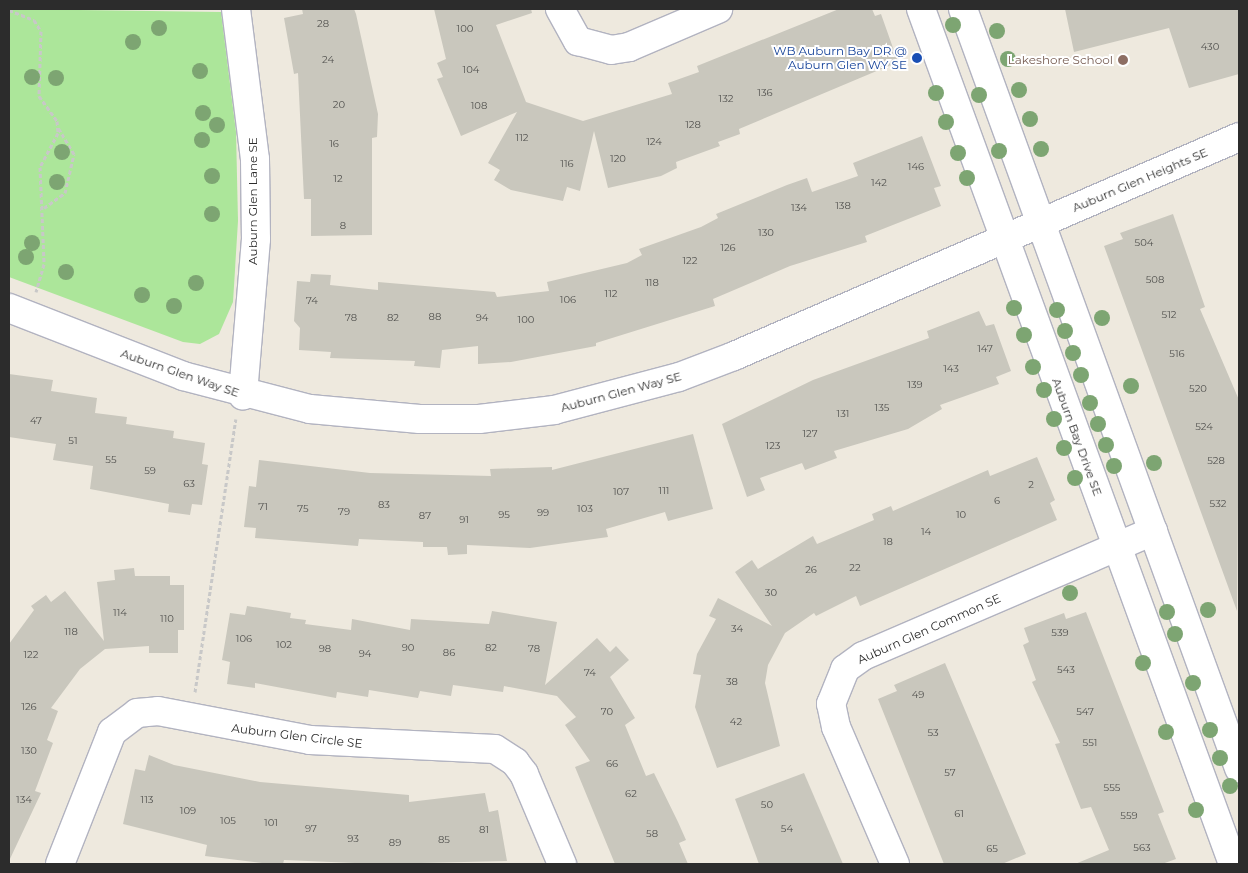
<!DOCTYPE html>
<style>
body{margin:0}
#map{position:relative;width:1248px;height:873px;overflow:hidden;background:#eee9de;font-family:Montserrat,sans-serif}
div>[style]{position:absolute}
.green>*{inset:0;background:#ace69a}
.building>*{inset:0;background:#c9c7bd}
.path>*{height:3px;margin-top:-1.5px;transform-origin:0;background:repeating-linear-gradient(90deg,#c8c8c8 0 4px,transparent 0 6.5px)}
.roads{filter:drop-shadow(1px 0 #b2b3c0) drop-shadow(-1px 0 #b2b3c0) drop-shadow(0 1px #b2b3c0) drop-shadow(0 -1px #b2b3c0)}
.street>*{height:28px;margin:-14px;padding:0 14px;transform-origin:14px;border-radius:14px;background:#fff}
.secondary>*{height:28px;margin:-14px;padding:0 14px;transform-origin:14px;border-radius:14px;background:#fff}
.trees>*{width:16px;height:16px;margin:-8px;border-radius:50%;background:#7da572}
.dots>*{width:14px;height:14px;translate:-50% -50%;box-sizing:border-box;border:2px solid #fff;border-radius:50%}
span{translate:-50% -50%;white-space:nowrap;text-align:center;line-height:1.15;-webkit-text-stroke:4px #fff;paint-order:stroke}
.number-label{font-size:10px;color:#535350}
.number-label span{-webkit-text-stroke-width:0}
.transit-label{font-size:12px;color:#164399}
.right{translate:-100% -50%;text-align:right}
.education-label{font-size:12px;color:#785e54}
.street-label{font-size:12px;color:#2c2c2c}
.frame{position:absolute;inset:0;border:10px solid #2c2c2c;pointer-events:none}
</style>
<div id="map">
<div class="green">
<i style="clip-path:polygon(9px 9px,221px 12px,236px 132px,238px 221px,233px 302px,219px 334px,200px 344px,183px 342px,9px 277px)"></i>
</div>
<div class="building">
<i style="clip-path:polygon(302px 9px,354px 9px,356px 14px,378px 114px,377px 137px,372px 138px,372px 235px,311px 236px,311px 199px,304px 199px,298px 73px,294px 74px,284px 18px,303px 14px)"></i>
<i style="clip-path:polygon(434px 9px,531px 9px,532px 13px,496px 25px,526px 102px,583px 121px,672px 94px,668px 83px,699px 72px,697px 66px,839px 9px,872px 9px,875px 16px,881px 14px,898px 62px,739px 129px,740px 134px,718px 142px,720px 146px,676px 162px,677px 168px,661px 176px,608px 188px,594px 131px,580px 191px,567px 187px,563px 201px,511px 190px,494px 180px,500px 170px,488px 163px,517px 112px,461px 136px,437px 79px,443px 77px,437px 63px,446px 59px)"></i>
<i style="clip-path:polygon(1065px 9px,1239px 9px,1239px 74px,1189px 88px,1169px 28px,1074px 52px)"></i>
<i style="clip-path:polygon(922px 136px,941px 186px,934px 188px,941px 206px,865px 236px,867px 242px,790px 266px,713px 299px,715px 306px,596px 343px,596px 346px,511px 362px,478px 364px,478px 346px,442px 350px,440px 368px,414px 366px,415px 361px,330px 358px,331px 352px,299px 350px,300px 328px,294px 321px,297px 281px,310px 282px,311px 274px,331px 275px,330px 285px,378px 290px,378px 282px,495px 292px,497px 297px,549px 291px,547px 282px,627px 263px,642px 255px,639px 249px,701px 227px,718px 218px,716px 214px,787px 185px,807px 178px,812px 192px,858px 176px,853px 163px)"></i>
<i style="clip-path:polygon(1173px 214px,1205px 307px,1200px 309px,1239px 400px,1237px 611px,1104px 246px,1123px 239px,1120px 233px)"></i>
<i style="clip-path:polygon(979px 311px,986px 326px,994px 324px,1011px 371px,996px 377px,999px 384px,940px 405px,942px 409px,908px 429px,834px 451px,837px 458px,805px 470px,802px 463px,760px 478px,765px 490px,747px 497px,722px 424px,813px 380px,929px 338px,927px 331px)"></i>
<i style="clip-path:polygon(9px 374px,53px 380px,51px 391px,97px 398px,95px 413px,127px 417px,126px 424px,174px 431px,173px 438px,205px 443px,202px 464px,208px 465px,202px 505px,192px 504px,190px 515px,168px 512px,169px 504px,90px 489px,93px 466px,53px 460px,56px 444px,9px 437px)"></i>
<i style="clip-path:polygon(693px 434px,713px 509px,668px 521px,665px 512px,606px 529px,608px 537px,530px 548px,467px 545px,467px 554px,448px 555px,447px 547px,423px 547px,423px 542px,359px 539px,358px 546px,255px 538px,256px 528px,244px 527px,249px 486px,256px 487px,259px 460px,370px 473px,491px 476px,490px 469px,552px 467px,552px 470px)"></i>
<i style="clip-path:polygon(1037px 457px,1055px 500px,1050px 503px,1057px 520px,860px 606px,856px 596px,816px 616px,814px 613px,785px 633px,768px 665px,765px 683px,780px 746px,717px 768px,695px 707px,701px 675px,693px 674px,697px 654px,716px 619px,709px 616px,718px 598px,772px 626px,735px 572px,752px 560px,758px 569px,813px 536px,817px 544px,874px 520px,872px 514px,891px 506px,893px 511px,988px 470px,990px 476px)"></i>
<i style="clip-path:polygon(134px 568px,135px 576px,170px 576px,170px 585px,184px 585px,184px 630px,178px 630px,178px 653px,149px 653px,149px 646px,105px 649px,80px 669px,51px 708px,58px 711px,47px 740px,53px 743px,35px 791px,41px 793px,9px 861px,9px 644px,34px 610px,31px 606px,46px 595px,51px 602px,65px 591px,104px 641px,97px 582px,115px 580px,114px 570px)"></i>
<i style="clip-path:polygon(247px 606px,291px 613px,290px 618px,306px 620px,305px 624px,351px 630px,352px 619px,410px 630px,411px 619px,489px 624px,492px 611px,557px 622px,545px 685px,597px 638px,610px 652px,616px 646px,629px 660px,610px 677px,635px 718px,625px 725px,646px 776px,654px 773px,678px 822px,686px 840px,679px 843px,688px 864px,615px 864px,575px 767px,590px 761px,565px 725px,576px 717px,557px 696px,504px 686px,503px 692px,453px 685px,451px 696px,420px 691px,418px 698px,369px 690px,368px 697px,337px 692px,336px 698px,255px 683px,255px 688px,227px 684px,230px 662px,222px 660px,230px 613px,245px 615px)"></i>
<i style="clip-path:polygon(1086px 612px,1164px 812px,1158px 814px,1176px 859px,1162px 864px,1075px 864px,1109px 850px,1091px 807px,1081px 809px,1055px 744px,1060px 743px,1032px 682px,1036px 680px,1023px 645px,1029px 642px,1024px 628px,1064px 613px,1066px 619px)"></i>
<i style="clip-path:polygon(945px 663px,1026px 854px,1002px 864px,944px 864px,878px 699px,897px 691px,894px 685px)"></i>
<i style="clip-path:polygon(149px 755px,174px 765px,260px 782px,409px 795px,409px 802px,485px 793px,489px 812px,498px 810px,507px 861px,378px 864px,284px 860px,283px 864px,270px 864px,205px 856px,207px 845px,123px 824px,135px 769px,145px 771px)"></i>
<i style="clip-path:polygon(804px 773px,843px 864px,759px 864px,735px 799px)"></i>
</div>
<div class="path">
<i style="left:9px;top:10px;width:27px;rotate:22deg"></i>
<i style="left:34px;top:20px;width:13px;rotate:58deg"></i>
<i style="left:41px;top:31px;width:65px;rotate:91.8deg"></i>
<i style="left:39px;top:96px;width:31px;rotate:54deg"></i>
<i style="left:57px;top:121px;width:12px;rotate:85deg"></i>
<i style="left:58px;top:133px;width:38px;rotate:118deg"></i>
<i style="left:40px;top:167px;width:97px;rotate:87.6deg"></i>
<i style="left:44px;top:264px;width:29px;rotate:106deg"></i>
<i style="left:44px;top:208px;width:26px;rotate:-36deg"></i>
<i style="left:65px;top:193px;width:40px;rotate:-77deg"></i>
<i style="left:74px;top:154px;width:31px;rotate:-121deg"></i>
<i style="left:195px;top:692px;width:276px;rotate:-81.5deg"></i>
</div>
<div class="roads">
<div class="street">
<i style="left:236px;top:9px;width:151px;rotate:82.8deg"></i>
<i style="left:255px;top:159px;width:80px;rotate:89.3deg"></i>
<i style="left:256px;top:239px;width:157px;rotate:94.8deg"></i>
<i style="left:560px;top:9px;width:37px;rotate:61deg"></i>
<i style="left:578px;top:41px;width:34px;rotate:15deg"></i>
<i style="left:611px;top:50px;width:18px;rotate:-9deg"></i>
<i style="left:629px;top:47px;width:97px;rotate:-23.1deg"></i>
<i style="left:9px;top:308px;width:187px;rotate:21.3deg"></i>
<i style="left:183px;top:376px;width:131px;rotate:14.6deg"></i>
<i style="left:310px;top:409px;width:110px;rotate:5.2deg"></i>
<i style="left:420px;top:419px;width:59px"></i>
<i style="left:479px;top:419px;width:76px;rotate:-6.8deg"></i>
<i style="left:554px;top:410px;width:129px;rotate:-14.8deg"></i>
<i style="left:679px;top:377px;width:59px;rotate:-20.9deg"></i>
<i style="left:734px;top:356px;width:550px;rotate:-23.44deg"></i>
<i style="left:60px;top:864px;width:142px;rotate:-68.5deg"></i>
<i style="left:112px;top:732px;width:31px;rotate:-37deg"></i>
<i style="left:137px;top:713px;width:21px;rotate:-5deg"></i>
<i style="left:158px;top:711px;width:155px;rotate:10.8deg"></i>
<i style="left:310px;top:740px;width:185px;rotate:2.8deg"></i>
<i style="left:495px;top:749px;width:24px;rotate:33deg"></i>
<i style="left:515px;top:762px;width:15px;rotate:53deg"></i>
<i style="left:524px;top:774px;width:98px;rotate:67.1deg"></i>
<i style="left:895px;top:864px;width:149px;rotate:-113.3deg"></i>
<i style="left:836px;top:727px;width:24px;rotate:-102deg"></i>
<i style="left:831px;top:704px;width:38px;rotate:-68deg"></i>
<i style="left:845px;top:669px;width:22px;rotate:-36deg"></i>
<i style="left:863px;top:656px;width:316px;rotate:-23.3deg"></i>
</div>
<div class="secondary">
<i style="left:921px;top:9px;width:910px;rotate:69.95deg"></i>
<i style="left:963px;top:9px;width:808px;rotate:70.02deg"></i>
</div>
</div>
<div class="trees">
<i style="left:953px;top:25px"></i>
<i style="left:159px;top:28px"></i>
<i style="left:997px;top:31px"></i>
<i style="left:133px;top:42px"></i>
<i style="left:1008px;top:59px"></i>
<i style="left:200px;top:71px"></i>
<i style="left:32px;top:77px"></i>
<i style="left:56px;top:78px"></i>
<i style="left:1019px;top:90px"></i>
<i style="left:936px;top:93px"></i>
<i style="left:979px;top:95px"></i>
<i style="left:203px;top:113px"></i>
<i style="left:1030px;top:119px"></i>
<i style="left:946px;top:122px"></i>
<i style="left:217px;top:125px"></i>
<i style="left:202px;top:140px"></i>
<i style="left:1041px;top:149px"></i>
<i style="left:999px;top:151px"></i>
<i style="left:62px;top:152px"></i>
<i style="left:958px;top:153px"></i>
<i style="left:212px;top:176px"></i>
<i style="left:967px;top:178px"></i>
<i style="left:57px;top:182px"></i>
<i style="left:212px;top:214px"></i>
<i style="left:32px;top:243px"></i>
<i style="left:26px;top:257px"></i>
<i style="left:66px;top:272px"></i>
<i style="left:196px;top:283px"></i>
<i style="left:142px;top:295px"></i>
<i style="left:174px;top:306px"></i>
<i style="left:1014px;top:308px"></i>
<i style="left:1057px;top:310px"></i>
<i style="left:1102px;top:318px"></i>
<i style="left:1065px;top:331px"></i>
<i style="left:1024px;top:335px"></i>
<i style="left:1073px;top:353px"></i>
<i style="left:1033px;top:367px"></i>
<i style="left:1081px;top:375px"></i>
<i style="left:1131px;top:386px"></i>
<i style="left:1044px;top:390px"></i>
<i style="left:1090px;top:403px"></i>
<i style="left:1054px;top:419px"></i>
<i style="left:1098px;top:424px"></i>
<i style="left:1106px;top:445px"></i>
<i style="left:1064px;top:448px"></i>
<i style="left:1154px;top:463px"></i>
<i style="left:1114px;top:466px"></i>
<i style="left:1075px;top:478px"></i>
<i style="left:1070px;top:593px"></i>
<i style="left:1208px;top:610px"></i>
<i style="left:1167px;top:612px"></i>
<i style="left:1175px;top:634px"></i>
<i style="left:1143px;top:663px"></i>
<i style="left:1193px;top:683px"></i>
<i style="left:1210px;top:730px"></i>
<i style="left:1166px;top:732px"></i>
<i style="left:1220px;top:758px"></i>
<i style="left:1230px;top:786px"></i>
<i style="left:1196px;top:810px"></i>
</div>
<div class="dots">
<i style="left:917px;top:58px;background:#1a4fb4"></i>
<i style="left:1123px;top:60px;background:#8d6e63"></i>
</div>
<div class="number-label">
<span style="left:323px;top:24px">28</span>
<span style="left:465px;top:29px">100</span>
<span style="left:1210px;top:47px">430</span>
<span style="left:328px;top:60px">24</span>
<span style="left:471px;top:70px">104</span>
<span style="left:765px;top:93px">136</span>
<span style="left:726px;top:99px">132</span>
<span style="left:339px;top:105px">20</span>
<span style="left:479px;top:106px">108</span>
<span style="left:693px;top:125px">128</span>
<span style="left:522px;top:138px">112</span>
<span style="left:654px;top:142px">124</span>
<span style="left:334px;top:144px">16</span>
<span style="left:618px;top:159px">120</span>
<span style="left:567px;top:164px">116</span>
<span style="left:916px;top:167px">146</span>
<span style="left:338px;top:179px">12</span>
<span style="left:879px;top:183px">142</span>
<span style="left:843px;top:206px">138</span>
<span style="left:799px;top:208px">134</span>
<span style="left:343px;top:226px">8</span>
<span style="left:766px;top:233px">130</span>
<span style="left:1144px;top:243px">504</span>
<span style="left:728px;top:248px">126</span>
<span style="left:690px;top:261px">122</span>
<span style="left:1155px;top:280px">508</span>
<span style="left:652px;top:283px">118</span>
<span style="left:611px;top:294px">112</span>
<span style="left:568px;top:300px">106</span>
<span style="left:312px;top:301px">74</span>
<span style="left:1169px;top:315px">512</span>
<span style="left:435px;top:317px">88</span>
<span style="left:351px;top:318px">78</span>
<span style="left:393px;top:318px">82</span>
<span style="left:482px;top:318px">94</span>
<span style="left:526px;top:320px">100</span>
<span style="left:985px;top:349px">147</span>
<span style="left:1177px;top:354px">516</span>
<span style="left:951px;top:369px">143</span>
<span style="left:915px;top:385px">139</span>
<span style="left:1198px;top:389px">520</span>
<span style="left:882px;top:408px">135</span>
<span style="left:843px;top:414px">131</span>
<span style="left:36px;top:421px">47</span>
<span style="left:1204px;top:427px">524</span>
<span style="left:810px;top:434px">127</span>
<span style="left:73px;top:441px">51</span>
<span style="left:773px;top:446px">123</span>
<span style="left:111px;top:460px">55</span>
<span style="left:1216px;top:461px">528</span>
<span style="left:150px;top:471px">59</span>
<span style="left:189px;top:484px">63</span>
<span style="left:1031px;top:485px">2</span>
<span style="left:664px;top:491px">111</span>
<span style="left:621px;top:492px">107</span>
<span style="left:997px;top:501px">6</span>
<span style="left:1218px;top:504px">532</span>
<span style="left:384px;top:505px">83</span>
<span style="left:263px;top:507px">71</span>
<span style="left:303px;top:509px">75</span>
<span style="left:585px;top:509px">103</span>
<span style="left:344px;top:512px">79</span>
<span style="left:543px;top:513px">99</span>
<span style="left:504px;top:515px">95</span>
<span style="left:961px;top:515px">10</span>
<span style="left:425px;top:516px">87</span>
<span style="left:464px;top:520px">91</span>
<span style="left:926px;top:532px">14</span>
<span style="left:888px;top:542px">18</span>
<span style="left:855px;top:568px">22</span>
<span style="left:811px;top:570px">26</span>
<span style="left:771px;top:593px">30</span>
<span style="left:120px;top:613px">114</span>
<span style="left:167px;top:619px">110</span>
<span style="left:737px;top:629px">34</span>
<span style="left:71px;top:632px">118</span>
<span style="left:1060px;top:633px">539</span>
<span style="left:244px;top:639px">106</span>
<span style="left:284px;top:645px">102</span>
<span style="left:408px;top:648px">90</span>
<span style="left:491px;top:648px">82</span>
<span style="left:325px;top:649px">98</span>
<span style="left:534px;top:649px">78</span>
<span style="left:449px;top:653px">86</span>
<span style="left:365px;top:654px">94</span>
<span style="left:31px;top:655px">122</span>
<span style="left:1066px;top:670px">543</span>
<span style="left:590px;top:673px">74</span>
<span style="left:732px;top:682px">38</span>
<span style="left:918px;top:695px">49</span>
<span style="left:29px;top:707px">126</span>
<span style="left:607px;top:712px">70</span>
<span style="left:1085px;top:712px">547</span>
<span style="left:736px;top:722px">42</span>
<span style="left:933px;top:733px">53</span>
<span style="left:1090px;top:743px">551</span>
<span style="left:29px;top:751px">130</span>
<span style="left:612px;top:764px">66</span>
<span style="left:950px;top:773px">57</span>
<span style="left:1112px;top:788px">555</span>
<span style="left:631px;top:794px">62</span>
<span style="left:24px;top:800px">134</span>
<span style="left:147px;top:800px">113</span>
<span style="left:767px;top:805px">50</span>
<span style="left:188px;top:811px">109</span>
<span style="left:959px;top:814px">61</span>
<span style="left:1129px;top:816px">559</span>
<span style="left:228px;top:821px">105</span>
<span style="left:271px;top:823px">101</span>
<span style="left:311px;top:829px">97</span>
<span style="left:787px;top:829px">54</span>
<span style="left:484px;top:830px">81</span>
<span style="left:652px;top:834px">58</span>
<span style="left:353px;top:839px">93</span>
<span style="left:444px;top:840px">85</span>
<span style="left:395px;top:843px">89</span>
<span style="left:1142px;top:848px">563</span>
<span style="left:992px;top:849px">65</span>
</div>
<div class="transit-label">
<span class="right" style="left:907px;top:58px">WB Auburn Bay DR @<br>Auburn Glen WY SE</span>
</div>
<div class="education-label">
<span class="right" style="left:1113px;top:60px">Lakeshore School</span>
</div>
<div class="street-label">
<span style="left:1140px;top:180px;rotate:-23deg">Auburn Glen Heights SE</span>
<span style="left:253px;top:201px;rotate:-90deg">Auburn Glen Lane SE</span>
<span style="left:180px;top:373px;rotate:19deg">Auburn Glen Way SE</span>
<span style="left:621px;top:392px;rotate:-15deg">Auburn Glen Way SE</span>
<span style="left:1077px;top:437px;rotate:70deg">Auburn Bay Drive SE</span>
<span style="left:929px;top:629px;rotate:-24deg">Auburn Glen Common SE</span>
<span style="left:297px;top:736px;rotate:7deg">Auburn Glen Circle SE</span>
</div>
<div class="frame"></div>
</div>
